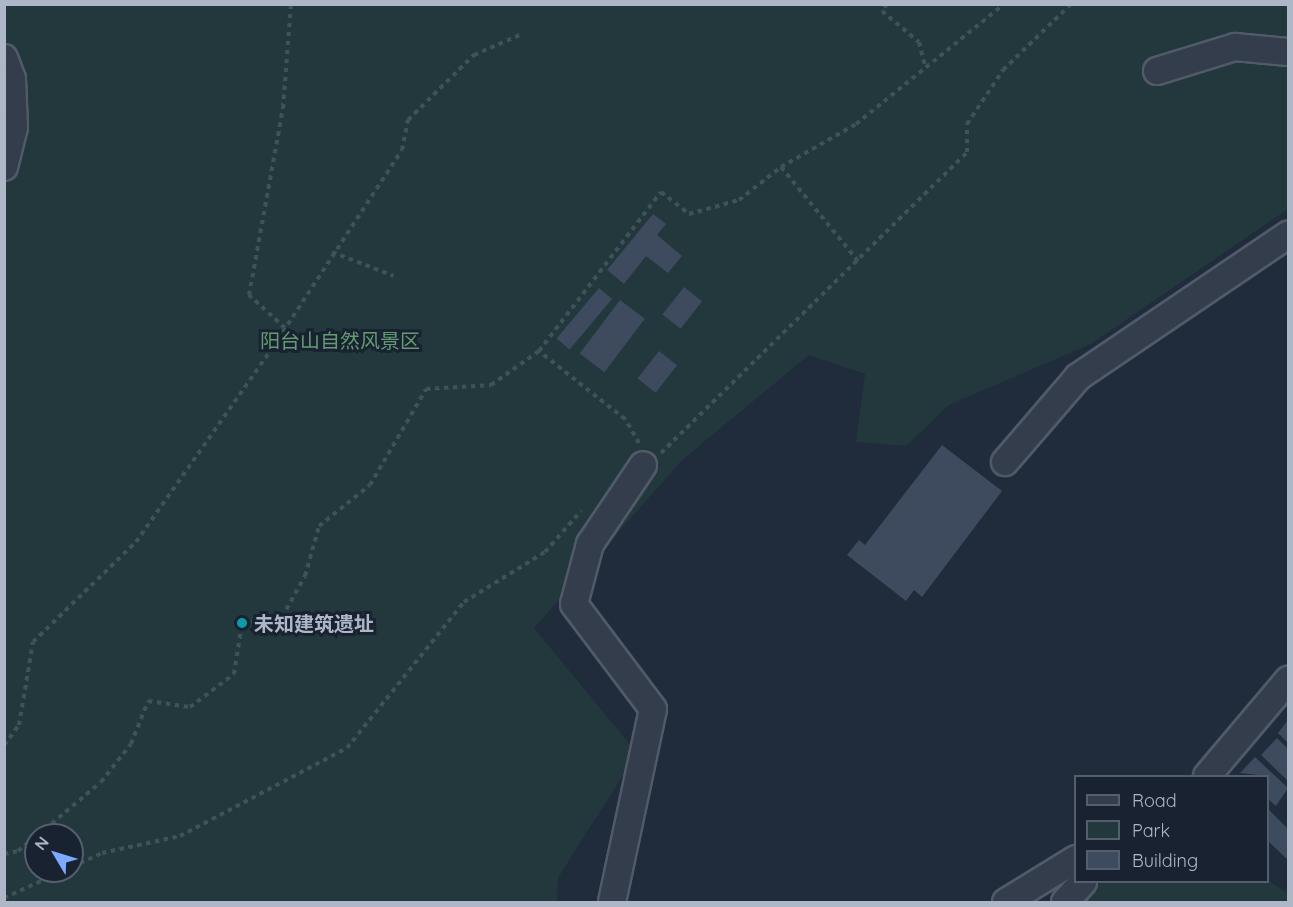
<!DOCTYPE html>
<meta charset="utf-8">
<style>
body{margin:0}
#map{position:relative;width:1293px;height:907px;overflow:hidden;background:#202b3c;font-family:Quicksand,"Noto Sans SC",sans-serif}
div>[style]{position:absolute}
.green>*{inset:0;background:#22383d}
.building>*{inset:0;background:#3e4a5e;transform-origin:0 0}
.path>*{height:4px;margin-top:-2px;transform-origin:0;background:repeating-linear-gradient(90deg,#3c5457 0 4.5px,transparent 0 9px)}
.roads{filter:drop-shadow(2px 0 #515a69) drop-shadow(-2px 0 #515a69) drop-shadow(0 2px #515a69) drop-shadow(0 -2px #515a69)}
.minor>*{height:26px;margin:-13px;padding:0 13px;transform-origin:13px;border-radius:13px;background:#343d4c}
.dots>*{width:16px;height:16px;translate:-50% -50%;box-sizing:border-box;border:3px solid #192230;border-radius:50%}
span{translate:-50% -50%;white-space:nowrap;text-align:center;line-height:1.15;-webkit-text-stroke:6px #192230;paint-order:stroke}
.park-label{font-size:20px;color:#639b72}
.poi-label{font-size:20px;color:#aeb7c8;font-weight:700}
.left{translate:0 -50%;text-align:left}
.frame{position:absolute;inset:0;border:6px solid #aeb7c8;pointer-events:none}
.legend{position:absolute;left:1074px;top:775px;width:195px;height:108px;box-sizing:border-box;background:#192230;border:2px solid #555e6d;margin:0;padding:8px 10px;list-style:none;font-size:18px;color:#aeb7c8}
.legend li{display:flex;align-items:center;gap:12px;height:30px}
.legend b{width:30px;border:2px solid #555e6d}
.north{position:absolute;left:24px;top:823px;width:60px;height:60px;box-sizing:border-box;background:#192230;border:2px solid #555e6d;border-radius:50%;rotate:308deg;font-size:16px;font-weight:700;line-height:24px;text-align:center;color:#aeb7c8}
.north::after{content:'';display:block;margin:auto;width:21px;height:27px;background:#7caaff;clip-path:polygon(50% 0,100% 100%,50% 72%,0 100%)}
</style>
<div id="map">
<div class="green">
<i style="clip-path:polygon(evenodd,5px 5px,1288px 5px,1288px 209px,1091px 344px,949px 405px,906px 446px,856px 442px,865px 374px,809px 355px,682px 460px,534px 628px,637px 753px,558px 878px,557px 902px,5px 902px,5px 5px,36px 835px,72px 835px,72px 871px,36px 871px,36px 835px)"></i>
<i style="clip-path:polygon(1268px 880px,1288px 894px,1288px 902px,1063px 902px,1103px 882px)"></i>
</div>
<div class="building">
<i style="clip-path:polygon(653px 214px,666px 224px,657px 235px,682px 256px,668px 273px,646px 256px,624px 284px,607px 270px)"></i>
<i style="left:684px;top:287px;width:23px;height:35px;rotate:38deg"></i>
<i style="left:599px;top:288px;width:17px;height:66px;rotate:40deg"></i>
<i style="left:620px;top:300px;width:31px;height:67px;rotate:37deg"></i>
<i style="left:659px;top:351px;width:23px;height:35px;rotate:38deg"></i>
<i style="clip-path:polygon(942px 445px,1002px 491px,922px 597px,914px 590px,906px 601px,847px 555px,859px 540px,865px 545px)"></i>
<i style="clip-path:polygon(1288px 720px,1288px 743px,1278px 733px)"></i>
<i style="clip-path:polygon(1277px 738px,1288px 749px,1288px 781px,1261px 755px)"></i>
<i style="clip-path:polygon(1255px 757px,1288px 788px,1276px 806px,1268px 799px,1268px 776px,1240px 773px)"></i>
<i style="clip-path:polygon(1268px 809px,1288px 829px,1288px 860px,1268px 841px)"></i>
</div>
<div class="path">
<i style="left:887px;top:4px;width:9px;rotate:126deg"></i>
<i style="left:882px;top:11px;width:48px;rotate:40deg"></i>
<i style="left:919px;top:42px;width:25px;rotate:76deg"></i>
<i style="left:332px;top:252px;width:66px;rotate:21.2deg"></i>
<i style="left:858px;top:261px;width:122px;rotate:-129.3deg"></i>
<i style="left:781px;top:167px;width:86px;rotate:-29.8deg"></i>
<i style="left:856px;top:124px;width:191px;rotate:-39deg"></i>
<i style="left:285px;top:328px;width:49px;rotate:-137.5deg"></i>
<i style="left:249px;top:295px;width:190px;rotate:-79.7deg"></i>
<i style="left:283px;top:108px;width:104px;rotate:-85.6deg"></i>
<i style="left:639px;top:443px;width:28px;rotate:-120deg"></i>
<i style="left:625px;top:419px;width:110px;rotate:-141.7deg"></i>
<i style="left:539px;top:351px;width:200px;rotate:-52.5deg"></i>
<i style="left:661px;top:192px;width:36px;rotate:38deg"></i>
<i style="left:689px;top:214px;width:52px;rotate:-15.6deg"></i>
<i style="left:739px;top:200px;width:53px;rotate:-38.2deg"></i>
<i style="left:661px;top:453px;width:429px;rotate:-44.5deg"></i>
<i style="left:967px;top:152px;width:28px;rotate:-90deg"></i>
<i style="left:967px;top:124px;width:65px;rotate:-56.3deg"></i>
<i style="left:1003px;top:70px;width:95px;rotate:-44.1deg"></i>
<i style="left:4px;top:745px;width:25px;rotate:-53deg"></i>
<i style="left:19px;top:725px;width:84px;rotate:-80.4deg"></i>
<i style="left:33px;top:642px;width:144px;rotate:-44.2deg"></i>
<i style="left:136px;top:542px;width:238px;rotate:-54.9deg"></i>
<i style="left:273px;top:347px;width:235px;rotate:-56.8deg"></i>
<i style="left:402px;top:150px;width:31px;rotate:-79deg"></i>
<i style="left:408px;top:120px;width:93px;rotate:-44.6deg"></i>
<i style="left:474px;top:55px;width:52px;rotate:-23.6deg"></i>
<i style="left:38px;top:835px;width:82px;rotate:-40.1deg"></i>
<i style="left:101px;top:782px;width:48px;rotate:-51.7deg"></i>
<i style="left:131px;top:744px;width:46px;rotate:-68.4deg"></i>
<i style="left:148px;top:701px;width:42px;rotate:8.1deg"></i>
<i style="left:190px;top:707px;width:55px;rotate:-36.9deg"></i>
<i style="left:234px;top:674px;width:52px;rotate:-81.1deg"></i>
<i style="left:242px;top:623px;width:40px;rotate:-8.5deg"></i>
<i style="left:282px;top:617px;width:47px;rotate:-60.7deg"></i>
<i style="left:305px;top:576px;width:52px;rotate:-74.4deg"></i>
<i style="left:319px;top:526px;width:65px;rotate:-38.8deg"></i>
<i style="left:370px;top:485px;width:111px;rotate:-59.7deg"></i>
<i style="left:426px;top:389px;width:65px;rotate:-3.5deg"></i>
<i style="left:491px;top:385px;width:59px;rotate:-35.3deg"></i>
<i style="left:4px;top:854px;width:14px;rotate:-12deg"></i>
<i style="left:18px;top:851px;width:23px;rotate:-40deg"></i>
<i style="left:72px;top:867px;width:33px;rotate:-25deg"></i>
<i style="left:102px;top:853px;width:80px;rotate:-12.3deg"></i>
<i style="left:180px;top:836px;width:189px;rotate:-27.8deg"></i>
<i style="left:347px;top:748px;width:187px;rotate:-51.3deg"></i>
<i style="left:464px;top:602px;width:95px;rotate:-31.7deg"></i>
<i style="left:545px;top:552px;width:55px;rotate:-48.7deg"></i>
<i style="left:4px;top:898px;width:65px;rotate:-24.6deg"></i>
</div>
<div class="roads">
<div class="minor">
<i style="left:4px;top:58px;width:22px;rotate:69deg"></i>
<i style="left:12px;top:79px;width:48px;rotate:87.6deg"></i>
<i style="left:14px;top:127px;width:41px;rotate:104deg"></i>
<i style="left:1157px;top:71px;width:82px;rotate:-17.1deg"></i>
<i style="left:1235px;top:47px;width:53px;rotate:5.4deg"></i>
<i style="left:1005px;top:462px;width:112px;rotate:-49.3deg"></i>
<i style="left:1078px;top:377px;width:254px;rotate:-34.1deg"></i>
<i style="left:1207px;top:776px;width:126px;rotate:-49.8deg"></i>
<i style="left:612px;top:902px;width:197px;rotate:-78deg"></i>
<i style="left:653px;top:709px;width:131px;rotate:-127deg"></i>
<i style="left:574px;top:604px;width:62px;rotate:-75.1deg"></i>
<i style="left:590px;top:544px;width:95px;rotate:-56.1deg"></i>
<i style="left:1006px;top:902px;width:82px;rotate:-31.6deg"></i>
<i style="left:1065px;top:902px;width:27px;rotate:-48deg"></i>
</div>
</div>
<div class="dots">
<i style="left:242px;top:623px;background:#0f9aa8"></i>
</div>
<div class="park-label">
<span style="left:340px;top:340px">阳台山自然风景区</span>
</div>
<div class="poi-label">
<span class="left" style="left:254px;top:623px">未知建筑遗址</span>
</div>
<div class="frame"></div>
<ul class="legend">
<li><b style="height:8px;background:#343d4c"></b>Road</li>
<li><b style="height:16px;background:#22383d"></b>Park</li>
<li><b style="height:16px;background:#3e4a5e"></b>Building</li>
</ul>
<div class="north">N</div>
</div>
